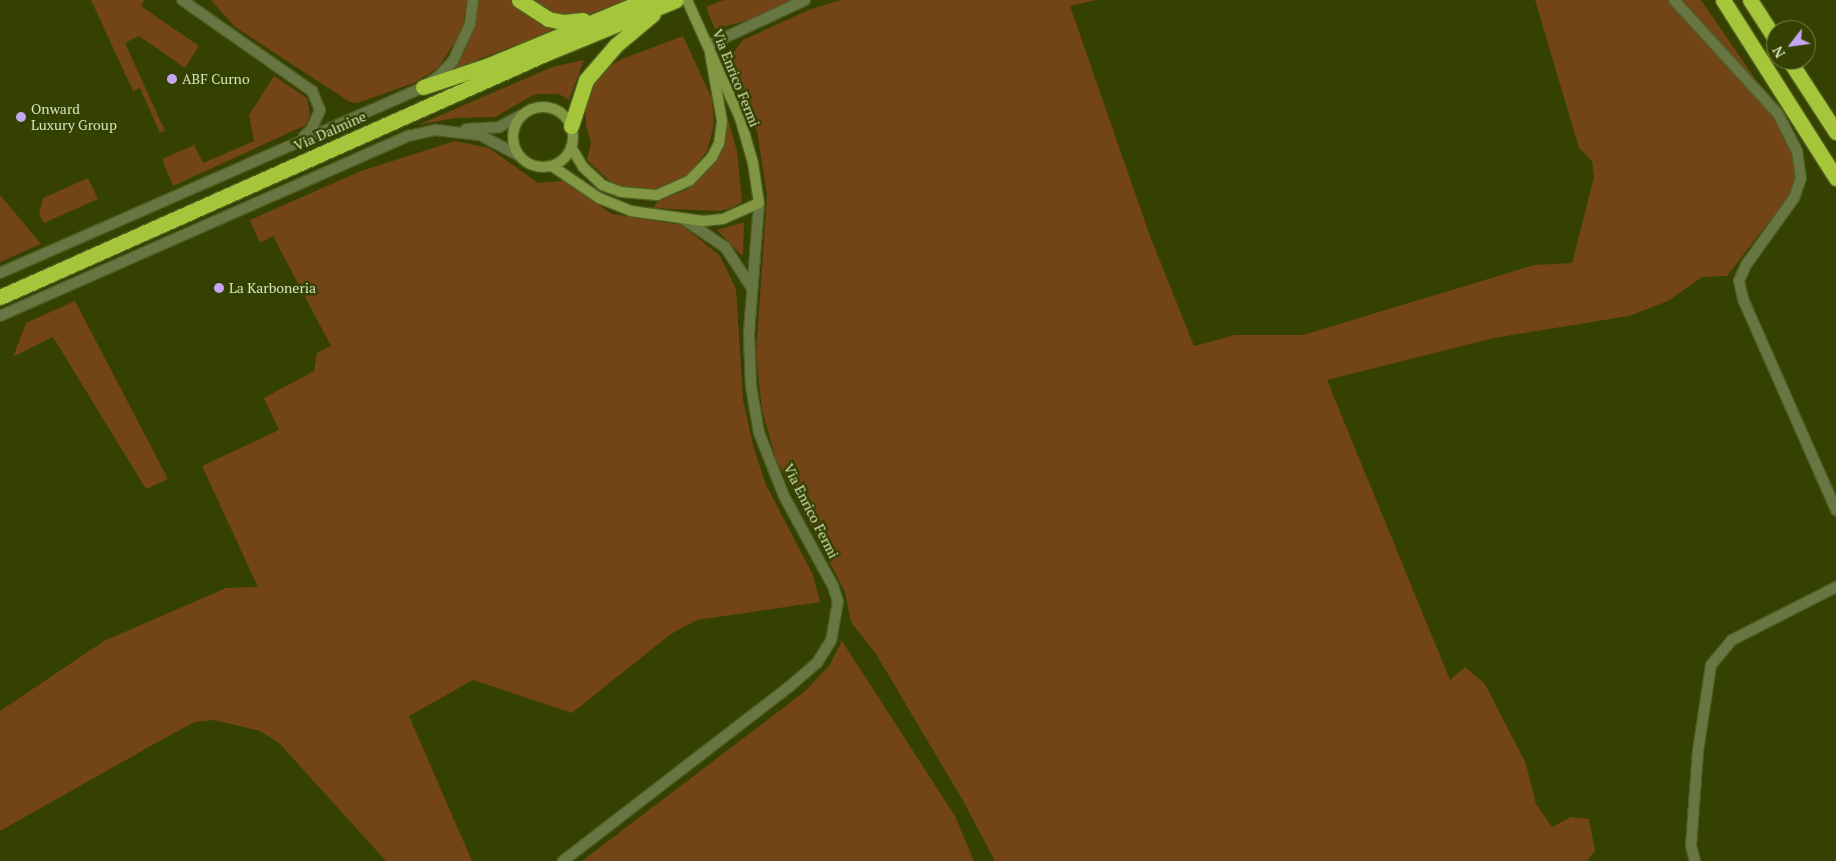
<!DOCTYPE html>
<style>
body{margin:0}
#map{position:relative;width:1836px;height:861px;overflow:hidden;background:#344100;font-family:"PT Serif",serif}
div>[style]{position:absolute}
.green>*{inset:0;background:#734516}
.roads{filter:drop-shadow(1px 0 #515e22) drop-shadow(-1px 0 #515e22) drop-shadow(0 1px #515e22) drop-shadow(0 -1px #515e22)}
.street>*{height:10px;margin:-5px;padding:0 5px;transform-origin:5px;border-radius:5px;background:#687644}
.secondary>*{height:10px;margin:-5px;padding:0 5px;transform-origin:5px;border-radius:5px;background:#819743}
.secondary>.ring{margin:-5px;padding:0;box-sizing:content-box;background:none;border:10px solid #819743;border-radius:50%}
.highway>*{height:15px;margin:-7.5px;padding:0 7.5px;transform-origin:7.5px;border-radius:7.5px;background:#a5c63a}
.dots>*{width:14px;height:14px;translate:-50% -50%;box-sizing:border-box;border:2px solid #344100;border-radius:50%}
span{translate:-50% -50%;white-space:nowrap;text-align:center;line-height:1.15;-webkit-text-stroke:5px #344100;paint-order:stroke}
.street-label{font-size:14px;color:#d6e2bc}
.poi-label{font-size:14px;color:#d6e2bc}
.left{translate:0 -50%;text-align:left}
.north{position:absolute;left:1766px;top:20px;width:50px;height:50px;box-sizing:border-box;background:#344100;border:1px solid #75814b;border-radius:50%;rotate:240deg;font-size:14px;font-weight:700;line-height:20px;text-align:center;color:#d6e2bc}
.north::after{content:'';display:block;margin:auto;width:18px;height:22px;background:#c4a7f1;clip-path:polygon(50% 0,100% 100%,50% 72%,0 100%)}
</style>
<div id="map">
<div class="green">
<i style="clip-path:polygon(91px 0,144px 0,141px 6px,199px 46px,185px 68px,139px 36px,125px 43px,165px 131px,160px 133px,140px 88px,133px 91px)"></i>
<i style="clip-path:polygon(211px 0,467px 0,462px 31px,438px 68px,414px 83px,357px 103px,350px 102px,235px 27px)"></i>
<i style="clip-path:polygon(477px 0,510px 0,528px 17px,551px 27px,560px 28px,451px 70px,465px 51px,475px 19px)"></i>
<i style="clip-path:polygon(524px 0,625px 0,586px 16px,558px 18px)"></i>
<i style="clip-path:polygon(724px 0,790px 0,756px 18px,715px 29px,706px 7px)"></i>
<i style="clip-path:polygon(841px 0,1096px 0,1070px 6px,1150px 236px,1194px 346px,1235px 335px,1303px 335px,1534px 265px,1572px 263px,1594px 177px,1592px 161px,1579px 148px,1535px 0,1673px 0,1765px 106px,1792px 147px,1796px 169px,1794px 189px,1727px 276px,1702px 277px,1668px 301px,1629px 316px,1494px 338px,1327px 380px,1450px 680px,1465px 667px,1485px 684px,1526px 764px,1536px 804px,1552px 827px,1571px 817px,1589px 819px,1595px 851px,1587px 861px,995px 861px,962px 799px,876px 654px,851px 622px,845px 592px,776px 459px,762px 410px,756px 355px,767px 195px,757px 131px,731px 65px,731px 56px,743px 40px,811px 9px)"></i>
<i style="clip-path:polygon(1679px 0,1701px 0,1771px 102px)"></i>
<i style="clip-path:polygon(683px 36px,712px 99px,714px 125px,707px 151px,690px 173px,661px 188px,649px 190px,613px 184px,587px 160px,591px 143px,586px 125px,585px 103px,593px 80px,602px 70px,622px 59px)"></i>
<i style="clip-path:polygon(584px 60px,569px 100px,559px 94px,535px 94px,495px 117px,455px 118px,418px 125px,552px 67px)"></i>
<i style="clip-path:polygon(274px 76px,307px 98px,310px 114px,306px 125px,173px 186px,162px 159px,194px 145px,203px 163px,254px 141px,249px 115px)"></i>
<i style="clip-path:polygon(727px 116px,737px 151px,742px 202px,729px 209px,717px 211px,653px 208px,658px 201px,688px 189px,713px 165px,724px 140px)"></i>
<i style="clip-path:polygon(455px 141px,489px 148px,538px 183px,563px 181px,612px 214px,682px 225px,720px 256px,736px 289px,743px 400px,754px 449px,766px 485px,813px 575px,820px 602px,697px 620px,671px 634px,572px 713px,473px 680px,409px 716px,472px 861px,386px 861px,279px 743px,260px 731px,214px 720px,195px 722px,172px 734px,0 831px,0 711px,104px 641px,226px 588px,258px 587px,202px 466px,279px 430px,264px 398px,314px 371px,317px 353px,331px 346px,273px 236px,260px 243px,250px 220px,361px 171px)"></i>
<i style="clip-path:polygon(88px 178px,98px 199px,44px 223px,39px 214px,43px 198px)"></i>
<i style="clip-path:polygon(0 195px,41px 244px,0 262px)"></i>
<i style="clip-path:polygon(744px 222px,743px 254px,741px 255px,717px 230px)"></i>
<i style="clip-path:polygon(75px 301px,168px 479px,146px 489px,53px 337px,13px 357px,26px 323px)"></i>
<i style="clip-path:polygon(842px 641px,955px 816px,974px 861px,582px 861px,804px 692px,829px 666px)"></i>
</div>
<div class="roads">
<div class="street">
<i style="left:182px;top:0;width:159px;rotate:35deg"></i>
<i style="left:312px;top:91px;width:21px;rotate:67deg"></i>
<i style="left:320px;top:110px;width:22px;rotate:114deg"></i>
<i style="left:311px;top:130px;width:9px;rotate:139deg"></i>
<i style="left:1674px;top:0;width:154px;rotate:47.6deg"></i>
<i style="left:1778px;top:114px;width:42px;rotate:62.8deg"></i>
<i style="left:1797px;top:151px;width:27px;rotate:82deg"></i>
<i style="left:1801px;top:178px;width:21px;rotate:109deg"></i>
<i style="left:1794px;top:198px;width:82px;rotate:125.6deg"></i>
<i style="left:1746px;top:265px;width:17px;rotate:114deg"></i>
<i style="left:1739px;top:281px;width:18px;rotate:77deg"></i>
<i style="left:1743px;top:299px;width:231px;rotate:66.2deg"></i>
<i style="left:709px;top:45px;width:106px;rotate:-25.1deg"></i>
<i style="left:466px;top:129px;width:33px;rotate:-3deg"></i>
<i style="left:499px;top:127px;width:27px;rotate:-28deg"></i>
<i style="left:682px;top:218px;width:52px;rotate:34deg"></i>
<i style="left:725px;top:247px;width:49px;rotate:56.6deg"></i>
<i style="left:0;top:273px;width:462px;rotate:-23.7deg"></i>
<i style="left:423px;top:87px;width:19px;rotate:-35deg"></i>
<i style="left:439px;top:76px;width:21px;rotate:-47deg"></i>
<i style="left:453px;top:61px;width:41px;rotate:-65.3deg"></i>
<i style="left:470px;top:24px;width:24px;rotate:-83deg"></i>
<i style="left:0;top:316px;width:447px;rotate:-23.8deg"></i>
<i style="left:409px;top:136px;width:28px;rotate:-13deg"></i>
<i style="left:436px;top:130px;width:44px;rotate:6.5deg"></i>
<i style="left:480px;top:135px;width:43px;rotate:27.8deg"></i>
<i style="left:563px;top:861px;width:285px;rotate:-37.6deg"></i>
<i style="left:789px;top:687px;width:37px;rotate:-41deg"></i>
<i style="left:817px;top:663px;width:26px;rotate:-58deg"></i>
<i style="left:831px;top:641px;width:40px;rotate:-80deg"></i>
<i style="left:838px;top:602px;width:17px;rotate:-107deg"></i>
<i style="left:833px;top:586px;width:102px;rotate:-118.6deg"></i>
<i style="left:784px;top:496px;width:68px;rotate:-111.6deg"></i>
<i style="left:759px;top:433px;width:48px;rotate:-99.7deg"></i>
<i style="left:751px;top:386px;width:53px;rotate:-92.2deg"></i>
<i style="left:749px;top:333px;width:130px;rotate:-85.6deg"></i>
<i style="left:1695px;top:861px;width:16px;rotate:-105deg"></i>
<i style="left:1691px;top:846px;width:95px;rotate:-85.8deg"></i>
<i style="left:1698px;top:751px;width:87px;rotate:-81.4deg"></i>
<i style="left:1711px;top:665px;width:33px;rotate:-50deg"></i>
<i style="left:1732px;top:640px;width:117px;rotate:-27deg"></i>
</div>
<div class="secondary">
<i class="ring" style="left:513px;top:107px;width:50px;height:50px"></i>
<i style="left:571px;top:147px;width:23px;rotate:59deg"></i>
<i style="left:583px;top:167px;width:26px;rotate:43deg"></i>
<i style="left:602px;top:185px;width:20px;rotate:20deg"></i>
<i style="left:621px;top:192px;width:36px;rotate:5deg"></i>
<i style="left:657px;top:195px;width:36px;rotate:-24deg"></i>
<i style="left:690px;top:180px;width:32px;rotate:-46deg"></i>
<i style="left:712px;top:157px;width:16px;rotate:-63deg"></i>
<i style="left:719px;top:143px;width:22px;rotate:-82deg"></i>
<i style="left:722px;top:121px;width:69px;rotate:-100deg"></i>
<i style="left:552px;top:166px;width:57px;rotate:34.2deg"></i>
<i style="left:599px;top:198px;width:35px;rotate:22deg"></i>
<i style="left:631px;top:211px;width:73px;rotate:7.9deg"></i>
<i style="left:703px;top:221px;width:20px;rotate:-6deg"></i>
<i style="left:723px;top:219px;width:39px;rotate:-24deg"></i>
<i style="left:759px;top:203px;width:40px;rotate:-98.5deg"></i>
<i style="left:753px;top:163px;width:47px;rotate:-106.1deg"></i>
<i style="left:740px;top:118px;width:129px;rotate:-114.2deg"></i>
</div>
<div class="highway">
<i style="left:519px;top:0;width:35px;rotate:33deg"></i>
<i style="left:548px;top:19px;width:16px;rotate:11deg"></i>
<i style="left:564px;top:22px;width:19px;rotate:-6deg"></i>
<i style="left:1723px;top:0;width:211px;rotate:57.6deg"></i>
<i style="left:1750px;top:0;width:48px;rotate:57deg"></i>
<i style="left:1789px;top:60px;width:86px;rotate:56.9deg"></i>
<i style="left:423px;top:87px;width:70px;rotate:-18.4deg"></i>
<i style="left:489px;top:65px;width:162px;rotate:-22.5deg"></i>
<i style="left:639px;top:3px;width:21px"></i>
<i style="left:571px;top:126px;width:48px;rotate:-71.9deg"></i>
<i style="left:586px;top:80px;width:46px;rotate:-49.4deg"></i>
<i style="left:616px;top:45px;width:48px;rotate:-40deg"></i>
<i style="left:0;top:297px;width:599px;rotate:-24.04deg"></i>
<i style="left:547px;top:53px;width:139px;rotate:-22.3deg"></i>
</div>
</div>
<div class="dots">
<i style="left:172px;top:79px;background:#c4a7f1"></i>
<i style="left:21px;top:117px;background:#c4a7f1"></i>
<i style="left:219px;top:288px;background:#c4a7f1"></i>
</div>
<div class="street-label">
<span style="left:736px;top:78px;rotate:68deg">Via Enrico Fermi</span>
<span style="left:330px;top:131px;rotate:-24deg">Via Dalmine</span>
<span style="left:811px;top:511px;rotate:63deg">Via Enrico Fermi</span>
</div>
<div class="poi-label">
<span class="left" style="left:182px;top:79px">ABF Curno</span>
<span class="left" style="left:31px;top:117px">Onward<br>Luxury Group</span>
<span class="left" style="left:229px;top:288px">La Karboneria</span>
</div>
<div class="north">N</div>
</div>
